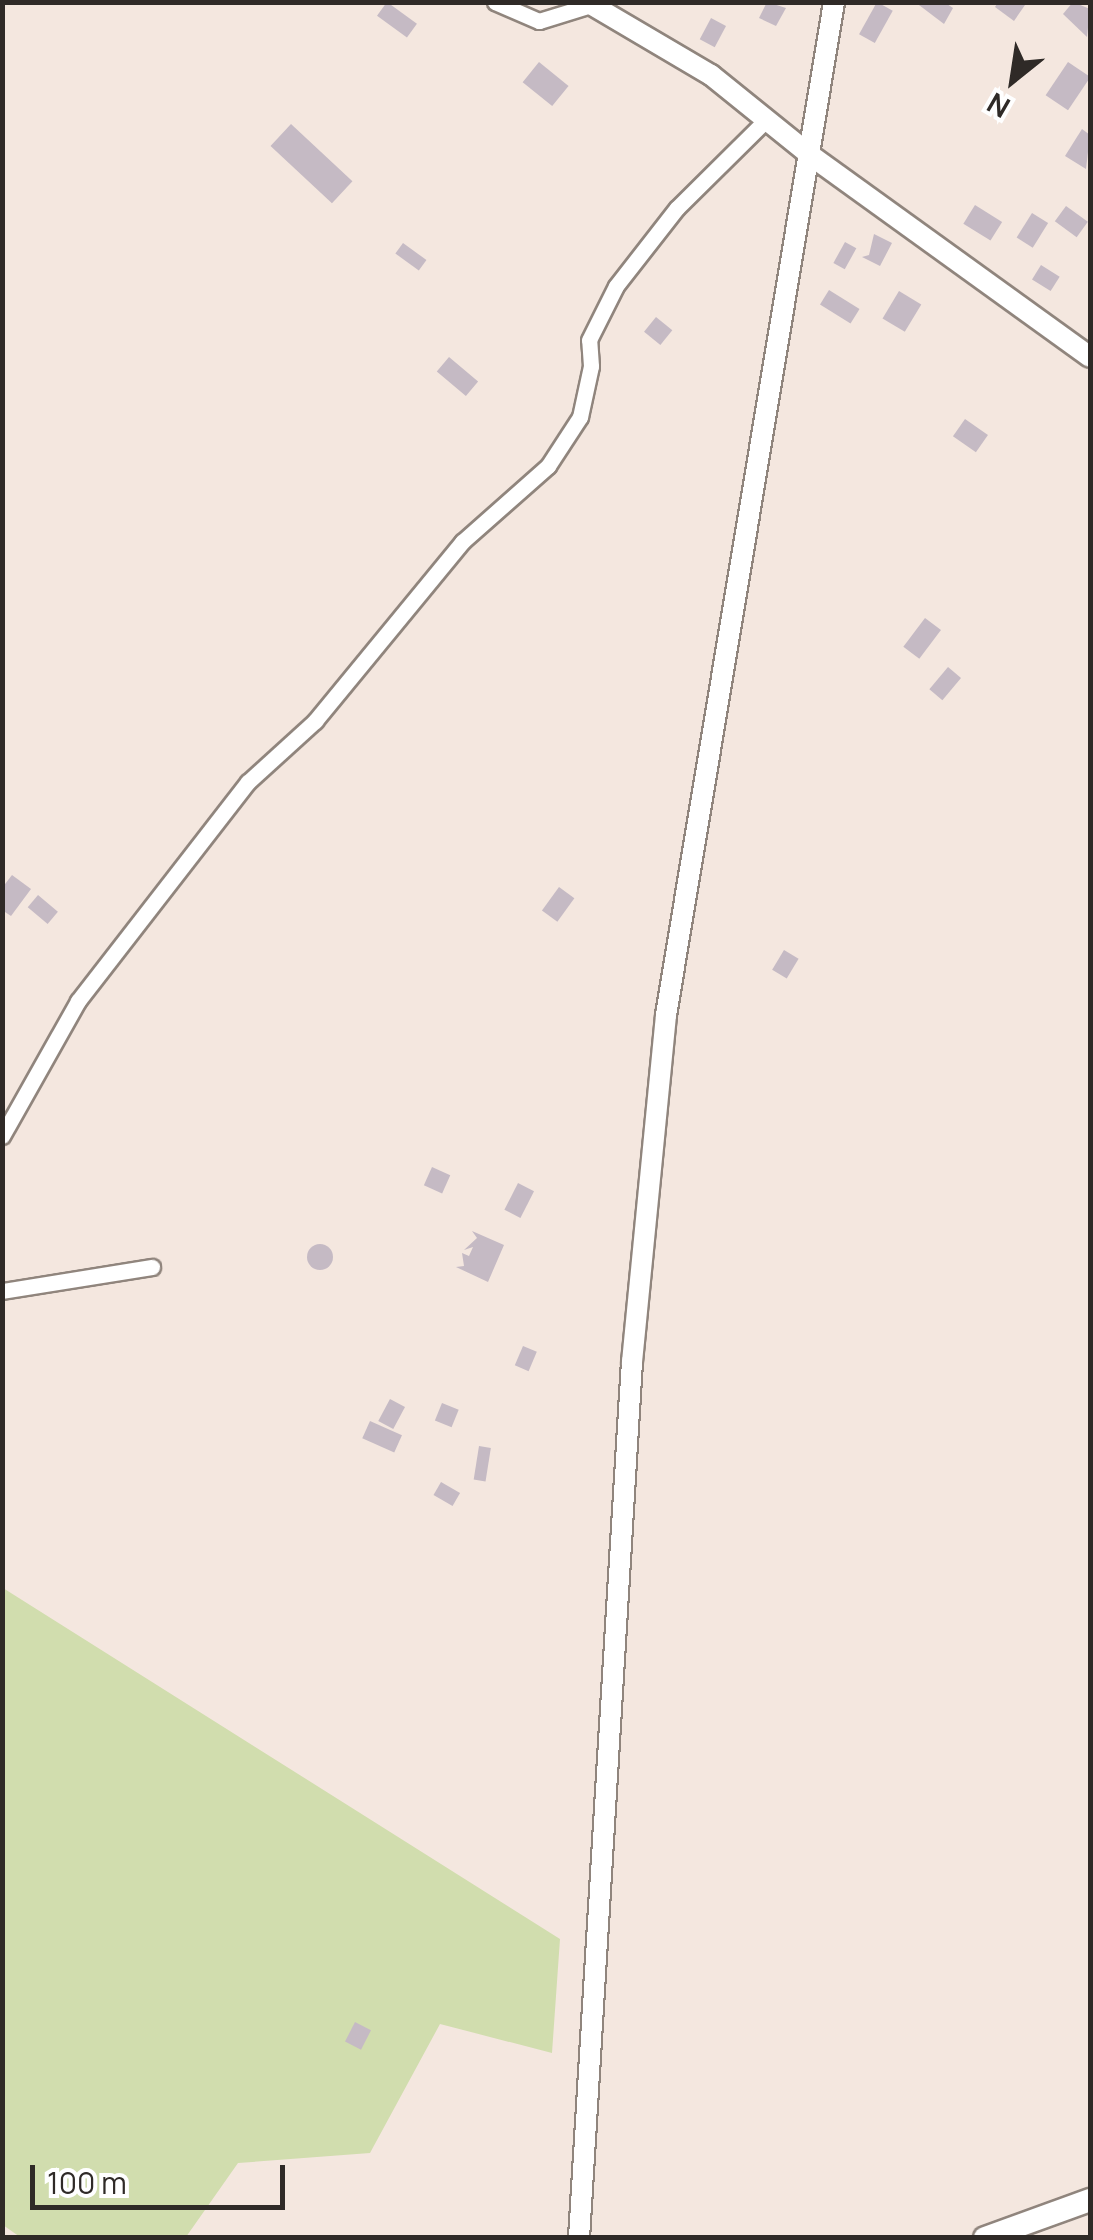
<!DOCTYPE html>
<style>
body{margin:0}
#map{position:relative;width:1093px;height:2240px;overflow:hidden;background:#f4e7df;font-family:Manrope,sans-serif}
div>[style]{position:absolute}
.green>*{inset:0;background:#d1ddae}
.building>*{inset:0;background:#c5bac4;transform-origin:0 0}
.round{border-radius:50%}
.roads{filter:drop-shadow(2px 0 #90857d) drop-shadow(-2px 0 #90857d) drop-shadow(0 2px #90857d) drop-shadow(0 -2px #90857d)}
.minor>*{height:15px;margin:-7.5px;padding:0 7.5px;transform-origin:7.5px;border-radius:7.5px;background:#fff}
.tertiary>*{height:20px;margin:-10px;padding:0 10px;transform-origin:10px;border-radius:10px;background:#fff}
.secondary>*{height:22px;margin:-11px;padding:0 11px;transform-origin:11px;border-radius:11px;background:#fff}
span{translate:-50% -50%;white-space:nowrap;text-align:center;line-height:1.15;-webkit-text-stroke:10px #fff;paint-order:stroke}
.frame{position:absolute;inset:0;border:5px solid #2f2a27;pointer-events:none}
.north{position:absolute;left:963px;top:30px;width:100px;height:100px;-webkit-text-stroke:8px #fff;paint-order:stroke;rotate:210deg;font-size:28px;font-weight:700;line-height:40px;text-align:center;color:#2f2a27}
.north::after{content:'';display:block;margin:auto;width:35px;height:45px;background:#2f2a27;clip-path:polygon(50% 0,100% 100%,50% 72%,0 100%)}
.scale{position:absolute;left:30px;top:2165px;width:255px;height:45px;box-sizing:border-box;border:5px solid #2f2a27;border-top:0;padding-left:12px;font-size:30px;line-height:35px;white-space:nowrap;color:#2f2a27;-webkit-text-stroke:8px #fff;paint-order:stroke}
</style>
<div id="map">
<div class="green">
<i style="clip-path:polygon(3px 1588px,560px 1939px,552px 2053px,440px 2024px,370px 2153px,238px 2163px,186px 2237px,20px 2237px,3px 2225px)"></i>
</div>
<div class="building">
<i style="left:387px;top:2px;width:37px;height:17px;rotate:36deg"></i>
<i style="clip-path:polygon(767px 2px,786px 8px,776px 26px,759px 18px)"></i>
<i style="left:877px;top:2px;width:18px;height:37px;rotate:29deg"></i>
<i style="clip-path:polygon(915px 2px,944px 2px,953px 8px,944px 24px)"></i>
<i style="clip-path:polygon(998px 2px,1022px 2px,1025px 5px,1014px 21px,995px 7px)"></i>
<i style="clip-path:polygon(1073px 2px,1090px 9px,1087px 37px,1063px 14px)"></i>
<i style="left:711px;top:18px;width:17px;height:24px;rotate:28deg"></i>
<i style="left:539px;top:62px;width:38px;height:26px;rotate:39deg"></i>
<i style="left:1068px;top:62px;width:27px;height:40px;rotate:34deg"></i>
<i style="left:291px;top:124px;width:84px;height:30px;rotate:43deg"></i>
<i style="clip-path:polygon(1082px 129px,1090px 135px,1086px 169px,1065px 156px)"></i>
<i style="left:975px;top:205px;width:32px;height:22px;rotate:32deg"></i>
<i style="left:1066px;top:206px;width:27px;height:19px;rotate:36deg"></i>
<i style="left:1032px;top:213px;width:19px;height:29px;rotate:32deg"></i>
<i style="clip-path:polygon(874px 234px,892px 243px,880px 266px,862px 257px,869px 255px)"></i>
<i style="left:845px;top:242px;width:13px;height:24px;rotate:29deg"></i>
<i style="left:403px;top:243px;width:29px;height:13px;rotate:36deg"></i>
<i style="left:1041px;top:265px;width:22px;height:17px;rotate:32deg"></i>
<i style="left:829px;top:290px;width:36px;height:17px;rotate:32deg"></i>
<i style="left:899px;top:291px;width:26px;height:32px;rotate:31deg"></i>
<i style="left:656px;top:317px;width:21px;height:19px;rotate:39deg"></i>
<i style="left:449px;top:357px;width:38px;height:19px;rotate:40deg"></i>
<i style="left:965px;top:419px;width:28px;height:21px;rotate:35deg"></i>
<i style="left:925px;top:618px;width:20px;height:36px;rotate:37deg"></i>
<i style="left:948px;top:667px;width:17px;height:29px;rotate:40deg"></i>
<i style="clip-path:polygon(12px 875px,31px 889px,11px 916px,2px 910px,2px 888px)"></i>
<i style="left:559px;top:887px;width:19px;height:29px;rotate:36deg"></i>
<i style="left:38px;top:895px;width:26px;height:16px;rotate:40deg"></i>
<i style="left:784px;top:950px;width:17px;height:23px;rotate:31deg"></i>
<i style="left:432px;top:1167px;width:20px;height:20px;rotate:24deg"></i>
<i style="left:518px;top:1183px;width:18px;height:30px;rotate:27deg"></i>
<i style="clip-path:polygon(472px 1231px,504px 1245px,488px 1282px,456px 1267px,464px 1266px,462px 1253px,469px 1256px,473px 1247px,464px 1250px,477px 1238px)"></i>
<i class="round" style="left:307px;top:1244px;width:26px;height:26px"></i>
<i style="left:523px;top:1346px;width:15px;height:21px;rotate:23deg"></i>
<i style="left:390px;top:1399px;width:17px;height:25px;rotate:28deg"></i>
<i style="left:442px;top:1403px;width:18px;height:19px;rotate:22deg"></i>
<i style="left:370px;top:1421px;width:35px;height:19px;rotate:24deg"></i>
<i style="left:479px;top:1446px;width:12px;height:34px;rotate:9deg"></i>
<i style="left:441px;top:1482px;width:22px;height:15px;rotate:30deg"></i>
<i style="left:355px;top:2022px;width:18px;height:22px;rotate:27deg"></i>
</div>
<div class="roads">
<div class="minor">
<i style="left:495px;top:2px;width:48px;rotate:23.4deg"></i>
<i style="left:539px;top:21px;width:54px;rotate:-17.1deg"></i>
<i style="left:2px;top:1136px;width:155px;rotate:-60.6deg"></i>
<i style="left:78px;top:1001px;width:277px;rotate:-52.2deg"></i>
<i style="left:248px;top:782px;width:91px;rotate:-42.3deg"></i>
<i style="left:315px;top:721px;width:232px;rotate:-50.6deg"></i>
<i style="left:462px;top:542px;width:115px;rotate:-41.5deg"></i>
<i style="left:548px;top:466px;width:59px;rotate:-56.9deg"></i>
<i style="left:580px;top:417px;width:52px;rotate:-77.8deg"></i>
<i style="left:591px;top:366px;width:26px;rotate:-94deg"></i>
<i style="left:589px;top:340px;width:60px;rotate:-63.4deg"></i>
<i style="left:616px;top:286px;width:99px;rotate:-52deg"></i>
<i style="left:677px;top:208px;width:127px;rotate:-44.7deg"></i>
<i style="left:2px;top:1291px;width:152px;rotate:-9.1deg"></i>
</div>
<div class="tertiary">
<i style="left:587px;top:2px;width:144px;rotate:30.5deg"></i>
<i style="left:711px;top:75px;width:127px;rotate:38.9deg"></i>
<i style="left:810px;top:155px;width:345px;rotate:35.8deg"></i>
<i style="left:579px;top:2238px;width:878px;rotate:-86.54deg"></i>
<i style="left:632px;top:1362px;width:349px;rotate:-84.4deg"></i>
<i style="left:666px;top:1015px;width:1027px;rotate:-80.58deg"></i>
</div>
<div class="secondary">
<i style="left:985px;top:2238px;width:112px;rotate:-19.9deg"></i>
</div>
</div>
<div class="frame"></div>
<div class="north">N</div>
<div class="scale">100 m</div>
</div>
